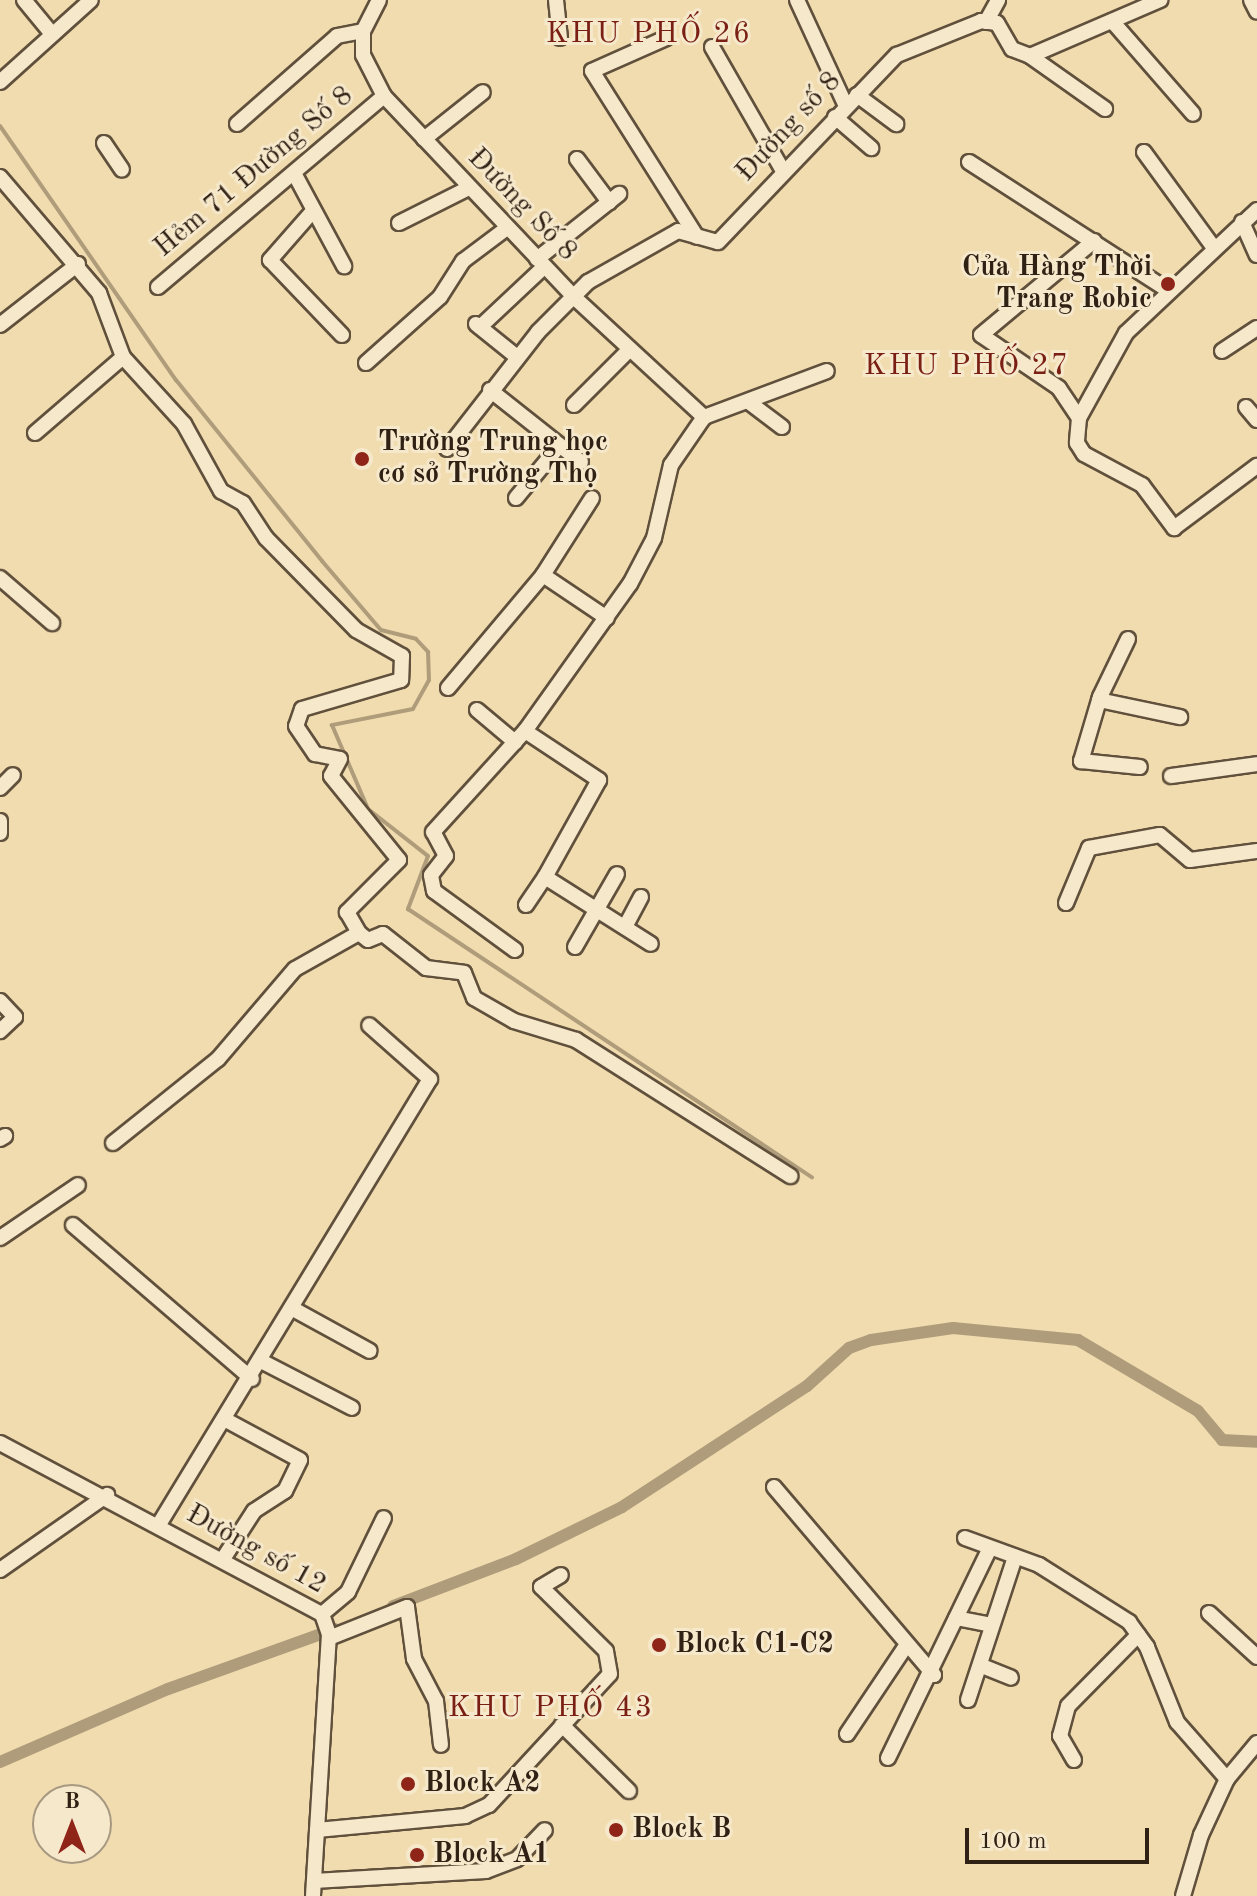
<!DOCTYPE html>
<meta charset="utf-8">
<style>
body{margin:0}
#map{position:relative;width:1257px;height:1896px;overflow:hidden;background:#f1dcaf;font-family:"Old Standard TT",serif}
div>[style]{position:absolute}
.stream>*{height:4px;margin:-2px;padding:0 2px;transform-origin:2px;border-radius:2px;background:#af9c7b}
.canal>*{height:12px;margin:-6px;padding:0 6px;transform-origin:6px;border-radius:6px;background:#af9c7b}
.roads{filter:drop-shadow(2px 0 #60503c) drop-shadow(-2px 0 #60503c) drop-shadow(0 2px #60503c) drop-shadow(0 -2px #60503c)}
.street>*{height:14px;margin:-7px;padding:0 7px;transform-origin:7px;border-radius:7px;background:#f6e8cb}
.dots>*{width:22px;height:22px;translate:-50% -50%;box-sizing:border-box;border:4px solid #f6e8cb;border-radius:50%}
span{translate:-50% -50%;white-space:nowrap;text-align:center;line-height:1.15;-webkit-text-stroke:6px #f6e8cb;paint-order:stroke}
.street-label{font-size:28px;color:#302115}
.poi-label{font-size:28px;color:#302115;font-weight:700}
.right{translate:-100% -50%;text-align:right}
.left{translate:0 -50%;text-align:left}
.neighbourhood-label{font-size:30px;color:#7a1f14;letter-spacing:2px}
.north{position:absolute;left:32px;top:1784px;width:80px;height:80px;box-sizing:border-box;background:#f6e8cb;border:2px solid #a79882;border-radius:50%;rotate:0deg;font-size:22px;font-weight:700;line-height:32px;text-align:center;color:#302115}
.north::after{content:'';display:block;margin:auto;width:28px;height:36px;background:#8f2418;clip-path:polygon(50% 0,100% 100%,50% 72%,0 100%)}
.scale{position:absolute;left:965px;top:1828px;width:184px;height:36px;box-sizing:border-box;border:4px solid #302115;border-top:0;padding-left:10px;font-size:24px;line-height:28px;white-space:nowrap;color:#302115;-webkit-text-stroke:6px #f6e8cb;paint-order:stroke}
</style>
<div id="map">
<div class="stream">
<i style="left:0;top:126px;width:309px;rotate:55.3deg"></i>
<i style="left:176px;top:380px;width:233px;rotate:51.1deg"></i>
<i style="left:322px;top:561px;width:91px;rotate:49.5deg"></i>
<i style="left:381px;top:630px;width:36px;rotate:14deg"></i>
<i style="left:416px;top:639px;width:18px;rotate:47deg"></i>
<i style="left:428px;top:652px;width:28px;rotate:88deg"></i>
<i style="left:429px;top:680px;width:33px;rotate:119deg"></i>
<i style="left:413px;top:709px;width:83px;rotate:168.8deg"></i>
<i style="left:332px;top:725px;width:91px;rotate:66.8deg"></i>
<i style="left:368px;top:809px;width:76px;rotate:38.1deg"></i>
<i style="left:428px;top:856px;width:57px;rotate:110.7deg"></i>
<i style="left:408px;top:909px;width:485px;rotate:33.6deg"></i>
</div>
<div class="canal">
<i style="left:393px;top:1606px;width:132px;rotate:-20.9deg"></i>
<i style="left:516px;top:1559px;width:118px;rotate:-26.1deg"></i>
<i style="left:622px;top:1507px;width:221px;rotate:-33.2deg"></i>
<i style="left:807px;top:1386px;width:57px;rotate:-42.1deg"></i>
<i style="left:849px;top:1348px;width:23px;rotate:-20deg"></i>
<i style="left:871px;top:1340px;width:83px;rotate:-8.3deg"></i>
<i style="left:953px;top:1328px;width:126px;rotate:5.5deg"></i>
<i style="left:1078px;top:1340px;width:139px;rotate:30.6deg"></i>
<i style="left:1198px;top:1411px;width:38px;rotate:50deg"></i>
<i style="left:1222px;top:1440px;width:35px;rotate:3deg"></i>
<i style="left:0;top:1762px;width:183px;rotate:-23.5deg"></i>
<i style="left:168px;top:1689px;width:177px;rotate:-19.8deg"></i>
</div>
<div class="roads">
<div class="street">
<i style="left:24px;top:0;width:44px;rotate:50.5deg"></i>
<i style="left:379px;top:0;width:35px;rotate:117deg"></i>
<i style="left:363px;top:31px;width:24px;rotate:90deg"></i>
<i style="left:363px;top:55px;width:46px;rotate:62.9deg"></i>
<i style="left:384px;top:96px;width:278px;rotate:46.6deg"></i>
<i style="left:575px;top:298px;width:176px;rotate:42.7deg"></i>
<i style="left:556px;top:0;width:38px;rotate:84deg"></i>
<i style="left:797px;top:0;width:117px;rotate:65.2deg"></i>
<i style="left:1251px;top:0;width:13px;rotate:63deg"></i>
<i style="left:1112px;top:21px;width:123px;rotate:48.9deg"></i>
<i style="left:986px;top:22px;width:25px;rotate:-61deg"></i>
<i style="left:666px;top:38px;width:81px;rotate:156deg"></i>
<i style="left:592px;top:71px;width:196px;rotate:57.7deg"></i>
<i style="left:712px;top:47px;width:143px;rotate:60.2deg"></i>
<i style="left:1030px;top:56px;width:92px;rotate:35.2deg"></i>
<i style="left:0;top:82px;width:122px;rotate:-42deg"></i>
<i style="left:857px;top:95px;width:49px;rotate:36.6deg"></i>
<i style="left:835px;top:117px;width:48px;rotate:40.7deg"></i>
<i style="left:237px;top:124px;width:133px;rotate:-41.3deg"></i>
<i style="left:337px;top:36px;width:26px;rotate:-11deg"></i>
<i style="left:424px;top:139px;width:75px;rotate:-38.5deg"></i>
<i style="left:104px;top:143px;width:32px;rotate:56deg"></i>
<i style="left:1144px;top:152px;width:119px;rotate:53.9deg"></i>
<i style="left:577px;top:159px;width:54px;rotate:53.3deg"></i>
<i style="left:969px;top:162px;width:238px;rotate:32.8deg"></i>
<i style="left:294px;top:173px;width:106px;rotate:61.7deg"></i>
<i style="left:0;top:177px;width:153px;rotate:49.5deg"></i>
<i style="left:99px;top:293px;width:68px;rotate:69.4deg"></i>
<i style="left:123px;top:357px;width:91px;rotate:47.7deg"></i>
<i style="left:184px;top:424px;width:77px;rotate:61.1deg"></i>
<i style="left:221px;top:491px;width:25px;rotate:29deg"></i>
<i style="left:243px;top:503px;width:42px;rotate:56.7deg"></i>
<i style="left:266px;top:538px;width:129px;rotate:45.6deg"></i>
<i style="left:356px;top:630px;width:53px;rotate:29.5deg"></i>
<i style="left:402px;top:656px;width:24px;rotate:92deg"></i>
<i style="left:401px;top:680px;width:103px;rotate:163.7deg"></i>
<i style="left:302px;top:709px;width:18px;rotate:109deg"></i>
<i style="left:296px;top:726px;width:34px;rotate:56deg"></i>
<i style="left:315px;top:754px;width:25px;rotate:11deg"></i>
<i style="left:340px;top:759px;width:19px;rotate:118deg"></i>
<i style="left:331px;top:776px;width:108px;rotate:51deg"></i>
<i style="left:399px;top:860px;width:74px;rotate:135deg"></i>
<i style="left:347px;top:912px;width:24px;rotate:60deg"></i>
<i style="left:359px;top:933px;width:11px;rotate:38deg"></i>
<i style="left:368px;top:940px;width:16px;rotate:-22deg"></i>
<i style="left:383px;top:934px;width:55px;rotate:38.3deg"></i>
<i style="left:426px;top:968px;width:38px;rotate:7deg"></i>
<i style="left:464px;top:973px;width:27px;rotate:68deg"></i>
<i style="left:474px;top:998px;width:46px;rotate:29.9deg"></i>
<i style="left:514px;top:1021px;width:65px;rotate:17deg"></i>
<i style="left:576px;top:1040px;width:254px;rotate:32.4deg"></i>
<i style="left:1257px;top:210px;width:180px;rotate:136.8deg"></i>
<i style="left:1126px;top:333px;width:97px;rotate:118.9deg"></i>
<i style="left:1079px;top:418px;width:25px;rotate:95deg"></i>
<i style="left:1077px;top:443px;width:13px;rotate:58deg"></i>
<i style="left:1084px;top:454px;width:66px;rotate:28.1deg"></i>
<i style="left:1142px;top:485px;width:54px;rotate:53.3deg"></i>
<i style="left:1174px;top:528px;width:104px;rotate:-36.8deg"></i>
<i style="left:312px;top:212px;width:64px;rotate:131.2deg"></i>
<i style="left:270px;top:260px;width:104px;rotate:46.2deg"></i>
<i style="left:1242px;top:222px;width:36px;rotate:66deg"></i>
<i style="left:399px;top:223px;width:78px;rotate:-26.6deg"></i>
<i style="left:537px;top:259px;width:105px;rotate:-38.4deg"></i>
<i style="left:158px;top:287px;width:296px;rotate:-40.2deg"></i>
<i style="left:476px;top:324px;width:53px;rotate:38.8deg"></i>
<i style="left:0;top:325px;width:99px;rotate:-38deg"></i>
<i style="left:480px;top:327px;width:88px;rotate:-43.2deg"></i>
<i style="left:1222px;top:351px;width:42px;rotate:-33.3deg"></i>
<i style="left:366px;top:363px;width:99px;rotate:-41.7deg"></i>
<i style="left:440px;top:297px;width:43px;rotate:-57.4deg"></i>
<i style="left:463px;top:261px;width:55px;rotate:-36.9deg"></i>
<i style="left:490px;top:390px;width:116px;rotate:38.4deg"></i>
<i style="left:750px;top:403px;width:40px;rotate:37deg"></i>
<i style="left:574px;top:405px;width:76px;rotate:-45deg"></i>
<i style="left:1246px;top:407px;width:17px;rotate:50deg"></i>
<i style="left:704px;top:417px;width:131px;rotate:-20.5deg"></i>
<i style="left:1079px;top:418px;width:36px;rotate:-124deg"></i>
<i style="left:1059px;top:388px;width:94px;rotate:-145.8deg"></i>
<i style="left:981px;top:335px;width:147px;rotate:-39.8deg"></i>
<i style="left:35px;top:433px;width:116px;rotate:-40.8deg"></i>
<i style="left:447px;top:449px;width:148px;rotate:-52.1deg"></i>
<i style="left:538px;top:332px;width:71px;rotate:-45deg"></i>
<i style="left:588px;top:282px;width:103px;rotate:-29.5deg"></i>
<i style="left:678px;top:231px;width:41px;rotate:15.4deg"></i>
<i style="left:718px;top:242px;width:259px;rotate:-46.3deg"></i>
<i style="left:897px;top:55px;width:91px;rotate:-22deg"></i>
<i style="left:981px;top:21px;width:16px;rotate:7deg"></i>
<i style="left:997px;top:23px;width:30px;rotate:60deg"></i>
<i style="left:1012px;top:49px;width:19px;rotate:21deg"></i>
<i style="left:1030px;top:56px;width:142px;rotate:-23.3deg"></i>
<i style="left:516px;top:498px;width:67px;rotate:-50.4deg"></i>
<i style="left:543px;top:575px;width:77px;rotate:33.9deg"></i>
<i style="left:0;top:578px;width:69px;rotate:40.9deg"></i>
<i style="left:1128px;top:639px;width:64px;rotate:115.8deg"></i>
<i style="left:1100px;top:697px;width:67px;rotate:106.5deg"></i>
<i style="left:1081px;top:761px;width:59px;rotate:5.8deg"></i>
<i style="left:448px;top:688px;width:148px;rotate:-49.9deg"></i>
<i style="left:543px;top:575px;width:91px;rotate:-57.5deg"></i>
<i style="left:1099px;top:700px;width:83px;rotate:11.9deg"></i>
<i style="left:477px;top:710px;width:50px;rotate:40.1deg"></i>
<i style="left:525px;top:731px;width:89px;rotate:33.5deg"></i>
<i style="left:599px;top:780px;width:111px;rotate:119.1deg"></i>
<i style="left:1171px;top:776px;width:87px;rotate:-7.9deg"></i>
<i style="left:0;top:788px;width:18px;rotate:-45deg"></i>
<i style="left:0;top:821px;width:12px;rotate:90deg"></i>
<i style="left:1066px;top:903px;width:60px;rotate:-67.3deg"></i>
<i style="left:1089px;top:848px;width:72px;rotate:-10.4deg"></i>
<i style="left:1160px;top:835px;width:39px;rotate:40deg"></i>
<i style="left:1190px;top:860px;width:68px;rotate:-7.7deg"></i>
<i style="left:526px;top:905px;width:34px;rotate:-56deg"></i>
<i style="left:545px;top:877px;width:125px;rotate:32.3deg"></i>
<i style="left:625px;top:927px;width:34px;rotate:-62deg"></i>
<i style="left:575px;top:947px;width:84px;rotate:-60.1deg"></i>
<i style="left:515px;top:950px;width:100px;rotate:-143.9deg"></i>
<i style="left:434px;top:891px;width:16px;rotate:-101deg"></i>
<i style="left:431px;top:875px;width:24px;rotate:-52deg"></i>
<i style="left:446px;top:856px;width:27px;rotate:-118deg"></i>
<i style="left:433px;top:832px;width:137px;rotate:-47.7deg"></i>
<i style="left:525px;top:731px;width:181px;rotate:-54.5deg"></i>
<i style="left:630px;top:584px;width:52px;rotate:-62.4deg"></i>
<i style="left:654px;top:538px;width:75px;rotate:-76.9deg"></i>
<i style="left:671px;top:465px;width:58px;rotate:-55.5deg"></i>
<i style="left:0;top:1001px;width:22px;rotate:47deg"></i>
<i style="left:15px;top:1017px;width:21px;rotate:137deg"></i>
<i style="left:0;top:1139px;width:6px;rotate:-31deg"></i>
<i style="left:113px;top:1143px;width:134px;rotate:-38.7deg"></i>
<i style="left:218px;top:1059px;width:118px;rotate:-49.5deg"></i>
<i style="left:295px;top:969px;width:73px;rotate:-29.4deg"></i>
<i style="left:73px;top:1225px;width:236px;rotate:40.7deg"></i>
<i style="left:0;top:1238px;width:94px;rotate:-34.2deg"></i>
<i style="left:295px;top:1310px;width:85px;rotate:28.7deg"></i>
<i style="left:263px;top:1362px;width:100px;rotate:27.3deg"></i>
<i style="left:0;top:1443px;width:365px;rotate:28deg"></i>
<i style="left:322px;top:1614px;width:21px;rotate:71deg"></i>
<i style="left:329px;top:1634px;width:262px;rotate:93.5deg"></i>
<i style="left:774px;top:1487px;width:247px;rotate:49.6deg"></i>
<i style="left:158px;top:1526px;width:523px;rotate:-58.68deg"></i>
<i style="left:430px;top:1079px;width:81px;rotate:-138.5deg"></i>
<i style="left:965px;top:1538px;width:79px;rotate:20deg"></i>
<i style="left:1039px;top:1565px;width:107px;rotate:32.3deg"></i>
<i style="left:1129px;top:1622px;width:31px;rotate:54deg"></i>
<i style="left:1147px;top:1647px;width:81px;rotate:68.2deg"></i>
<i style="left:1177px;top:1722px;width:76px;rotate:48.7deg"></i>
<i style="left:223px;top:1559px;width:57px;rotate:-57.1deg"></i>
<i style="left:254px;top:1511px;width:37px;rotate:-33deg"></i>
<i style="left:285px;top:1491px;width:34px;rotate:-64deg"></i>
<i style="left:300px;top:1460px;width:84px;rotate:-151.6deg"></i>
<i style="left:0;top:1570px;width:131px;rotate:-35deg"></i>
<i style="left:1209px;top:1613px;width:65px;rotate:42.5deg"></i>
<i style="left:322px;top:1614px;width:34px;rotate:-40deg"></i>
<i style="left:348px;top:1592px;width:82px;rotate:-64.1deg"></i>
<i style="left:956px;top:1618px;width:36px;rotate:11deg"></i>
<i style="left:329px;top:1638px;width:84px;rotate:-21.7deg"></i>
<i style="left:407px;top:1607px;width:52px;rotate:82.3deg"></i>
<i style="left:414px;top:1659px;width:47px;rotate:62.4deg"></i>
<i style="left:436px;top:1701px;width:44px;rotate:83.5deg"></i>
<i style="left:982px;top:1666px;width:31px;rotate:22deg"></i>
<i style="left:968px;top:1700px;width:151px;rotate:-71.8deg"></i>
<i style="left:562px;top:1725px;width:94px;rotate:44.6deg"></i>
<i style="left:847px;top:1734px;width:106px;rotate:-56.2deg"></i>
<i style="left:888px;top:1758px;width:233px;rotate:-64.1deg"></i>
<i style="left:1074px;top:1760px;width:28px;rotate:-120deg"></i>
<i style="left:1060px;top:1736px;width:31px;rotate:-75deg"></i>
<i style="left:1068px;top:1706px;width:100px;rotate:-45.4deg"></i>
<i style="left:317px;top:1830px;width:149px;rotate:-5.4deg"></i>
<i style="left:465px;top:1816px;width:26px;rotate:-25deg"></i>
<i style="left:489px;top:1805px;width:178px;rotate:-47.3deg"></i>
<i style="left:610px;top:1674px;width:23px;rotate:-100deg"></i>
<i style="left:606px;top:1651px;width:91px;rotate:-135.4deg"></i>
<i style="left:541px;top:1587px;width:23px;rotate:-31deg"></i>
<i style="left:314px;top:1881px;width:172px;rotate:-3.3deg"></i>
<i style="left:486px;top:1871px;width:33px;rotate:-21deg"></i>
<i style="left:517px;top:1859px;width:40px;rotate:-46deg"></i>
<i style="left:1183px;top:1896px;width:64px;rotate:-73.6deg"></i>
<i style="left:1201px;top:1835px;width:62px;rotate:-65.1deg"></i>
<i style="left:1227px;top:1779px;width:47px;rotate:-50.2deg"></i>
</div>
</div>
<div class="dots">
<i style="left:1168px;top:284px;background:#8f2418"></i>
<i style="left:362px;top:459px;background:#8f2418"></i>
<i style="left:659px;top:1645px;background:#8f2418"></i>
<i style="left:408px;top:1784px;background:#8f2418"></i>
<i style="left:616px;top:1830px;background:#8f2418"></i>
<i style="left:417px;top:1855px;background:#8f2418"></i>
</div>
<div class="street-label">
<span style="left:789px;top:127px;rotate:-47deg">Đường số 8</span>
<span style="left:254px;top:172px;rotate:-40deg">Hẻm 71 Đường Số 8</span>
<span style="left:522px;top:205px;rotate:46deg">Đường Số 8</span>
<span style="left:256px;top:1550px;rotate:29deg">Đường số 12</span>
</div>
<div class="poi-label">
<span class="right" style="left:1152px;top:284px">Cửa Hàng Thời<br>Trang Robic</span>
<span class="left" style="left:378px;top:459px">Trường Trung học<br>cơ sở Trường Thọ</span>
<span class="left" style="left:675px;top:1645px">Block C1-C2</span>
<span class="left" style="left:424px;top:1784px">Block A2</span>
<span class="left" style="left:632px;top:1830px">Block B</span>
<span class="left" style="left:433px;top:1855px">Block A1</span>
</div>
<div class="neighbourhood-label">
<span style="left:649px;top:34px">KHU PHỐ 26</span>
<span style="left:967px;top:366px">KHU PHỐ 27</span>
<span style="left:551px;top:1708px">KHU PHỐ 43</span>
</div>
<div class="north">B</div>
<div class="scale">100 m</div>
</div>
